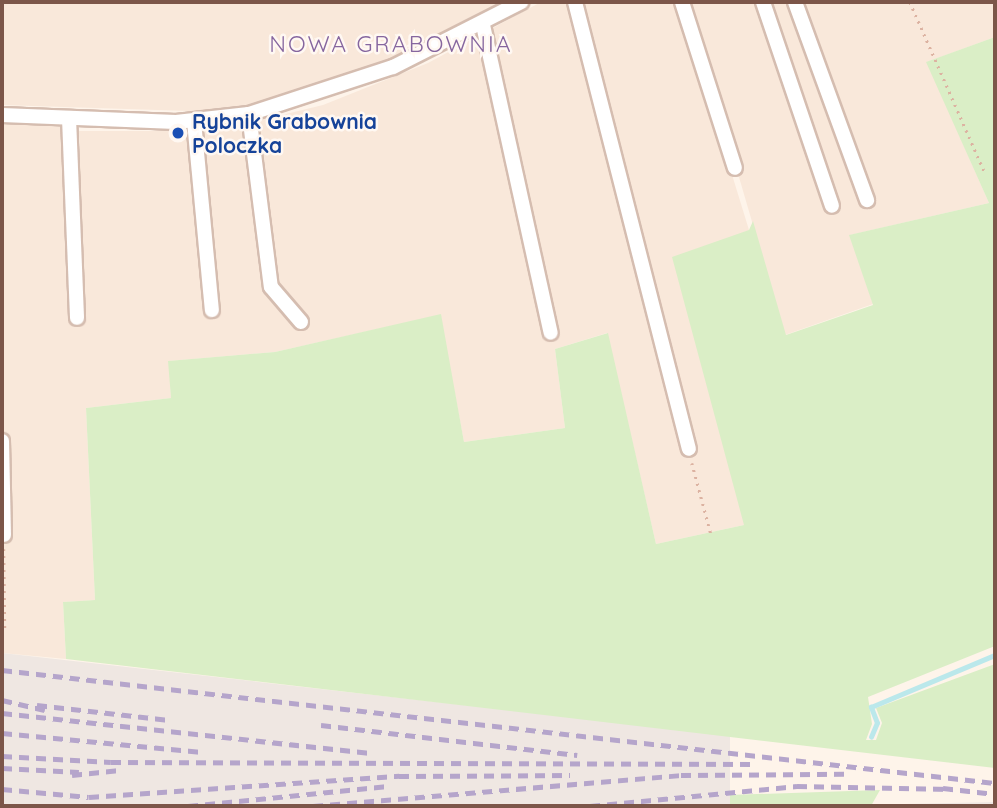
<!DOCTYPE html>
<style>
body{margin:0}
#map{position:relative;width:997px;height:808px;overflow:hidden;background:#fef4ea;font-family:Quicksand,sans-serif}
div>[style]{position:absolute}
.residential>*{inset:0;background:#f9e8da}
.industrial>*{inset:0;background:#efe7e2}
.green>*{inset:0;background:#daeec6}
.stream>*{height:4.5px;margin:-2.25px;padding:0 2.25px;transform-origin:2.25px;border-radius:2.25px;background:#bbe8eb}
.path>*{height:2.5px;margin-top:-1.25px;transform-origin:0;background:repeating-linear-gradient(90deg,#dcb2a1 0 2px,transparent 0 7px)}
.roads{filter:drop-shadow(2px 0 #d5bdb0) drop-shadow(-2px 0 #d5bdb0) drop-shadow(0 2px #d5bdb0) drop-shadow(0 -2px #d5bdb0)}
.minor>*{height:14px;margin:-7px;padding:0 7px;transform-origin:7px;border-radius:7px;background:#fff}
.rail>*{height:4.5px;margin-top:-2.25px;transform-origin:0;background:repeating-linear-gradient(90deg,#b5a5cb 0 10px,transparent 0 17px)}
.dots>*{width:19px;height:19px;translate:-50% -50%;box-sizing:border-box;border:4px solid #fff8f2;border-radius:50%}
span{translate:-50% -50%;white-space:nowrap;text-align:center;line-height:1.15;-webkit-text-stroke:5px #fff8f2;paint-order:stroke}
.transit-label{font-size:21px;color:#164399;font-weight:700}
.left{translate:0 -50%;text-align:left}
.neighbourhood-label{font-size:23px;color:#86669f;letter-spacing:2px}
.frame{position:absolute;inset:0;border:4px solid #7c5649;pointer-events:none}
</style>
<div id="map">
<div class="residential">
<i style="clip-path:polygon(2px 2px,506px 2px,443px 39px,300px 93px,220px 112px,2px 105px)"></i>
<i style="clip-path:polygon(541px 2px,679px 2px,749px 230px,744px 525px,656px 544px,607px 333px,555px 349px,565px 428px,464px 442px,440px 315px,275px 352px,169px 361px,171px 398px,86px 408px,95px 600px,63px 602px,66px 659px,2px 653px,2px 123px,66px 127px,73px 322px,83px 322px,79px 131px,216px 131px,323px 105px,428px 63px)"></i>
<i style="clip-path:polygon(evenodd,688px 2px,795px 2px,871px 200px,804px 2px,995px 2px,995px 37px,927px 62px,989px 203px,850px 235px,873px 304px,785px 335px,688px 2px,789px 65px,838px 209px,838px 210px,831px 211px,789px 65px)"></i>
</div>
<div class="industrial">
<i style="clip-path:polygon(2px 653px,730px 735px,730px 806px,2px 806px)"></i>
<i style="clip-path:polygon(995px 802px,995px 806px,881px 806px,903px 804px)"></i>
</div>
<div class="green">
<i style="clip-path:polygon(995px 37px,995px 646px,868px 697px,872px 724px,866px 740px,876px 740px,882px 723px,876px 708px,995px 664px,995px 768px,66px 659px,63px 602px,95px 600px,86px 408px,171px 398px,168px 361px,275px 352px,441px 314px,464px 442px,565px 428px,555px 349px,608px 333px,656px 544px,744px 525px,672px 257px,749px 230px,753px 221px,786px 335px,873px 305px,849px 235px,989px 203px,926px 62px)"></i>
<i style="clip-path:polygon(880px 790px,871px 806px,720px 806px,730px 806px,730px 795px)"></i>
</div>
<div class="stream">
<i style="left:871px;top:737px;width:15px;rotate:-67deg"></i>
<i style="left:877px;top:723px;width:17px;rotate:-111deg"></i>
<i style="left:871px;top:707px;width:134px;rotate:-22.8deg"></i>
</div>
<div class="path">
<i style="left:910px;top:2px;width:187px;rotate:66.3deg"></i>
<i style="left:692px;top:463px;width:73px;rotate:75deg"></i>
<i style="left:4px;top:549px;width:81px;rotate:89.3deg"></i>
</div>
<div class="roads">
<div class="minor">
<i style="left:575px;top:2px;width:461px;rotate:75.7deg"></i>
<i style="left:682px;top:2px;width:174px;rotate:72.3deg"></i>
<i style="left:763px;top:2px;width:215px;rotate:71.3deg"></i>
<i style="left:795px;top:2px;width:211px;rotate:70deg"></i>
<i style="left:483px;top:25px;width:315px;rotate:77.6deg"></i>
<i style="left:249px;top:114px;width:174px;rotate:82.8deg"></i>
<i style="left:271px;top:287px;width:46px;rotate:49.4deg"></i>
<i style="left:2px;top:115px;width:174px;rotate:2.3deg"></i>
<i style="left:176px;top:122px;width:73px;rotate:-6.3deg"></i>
<i style="left:249px;top:114px;width:151px;rotate:-18.1deg"></i>
<i style="left:393px;top:67px;width:144px;rotate:-26.9deg"></i>
<i style="left:69px;top:118px;width:200px;rotate:87.7deg"></i>
<i style="left:194px;top:121px;width:190px;rotate:84.6deg"></i>
<i style="left:2px;top:441px;width:94px;rotate:88.8deg"></i>
</div>
</div>
<div class="rail">
<i style="left:2px;top:670px;width:999px;rotate:6.49deg"></i>
<i style="left:2px;top:700px;width:44px;rotate:13.1deg"></i>
<i style="left:37px;top:705px;width:133px;rotate:6.5deg"></i>
<i style="left:2px;top:713px;width:373px;rotate:6.2deg"></i>
<i style="left:321px;top:725px;width:258px;rotate:6.7deg"></i>
<i style="left:2px;top:733px;width:201px;rotate:5.4deg"></i>
<i style="left:2px;top:756px;width:109px;rotate:3.2deg"></i>
<i style="left:111px;top:762px;width:646px;rotate:0.18deg"></i>
<i style="left:2px;top:768px;width:77px;rotate:3deg"></i>
<i style="left:72px;top:775px;width:48px;rotate:-5.9deg"></i>
<i style="left:943px;top:788px;width:52px;rotate:6.6deg"></i>
<i style="left:2px;top:789px;width:87px;rotate:5.3deg"></i>
<i style="left:89px;top:797px;width:311px;rotate:-3.9deg"></i>
<i style="left:399px;top:776px;width:171px;rotate:-0.3deg"></i>
<i style="left:188px;top:806px;width:201px;rotate:-5.7deg"></i>
<i style="left:313px;top:806px;width:369px;rotate:-4.8deg"></i>
<i style="left:681px;top:775px;width:163px;rotate:-0.4deg"></i>
<i style="left:590px;top:806px;width:208px;rotate:-5.5deg"></i>
<i style="left:797px;top:786px;width:154px;rotate:1.1deg"></i>
</div>
<div class="dots">
<i style="left:178px;top:133px;background:#1a4fb4"></i>
</div>
<div class="transit-label">
<span class="left" style="left:192px;top:133px">Rybnik Grabownia<br>Poloczka</span>
</div>
<div class="neighbourhood-label">
<span style="left:391px;top:44px">NOWA GRABOWNIA</span>
</div>
<div class="frame"></div>
</div>
